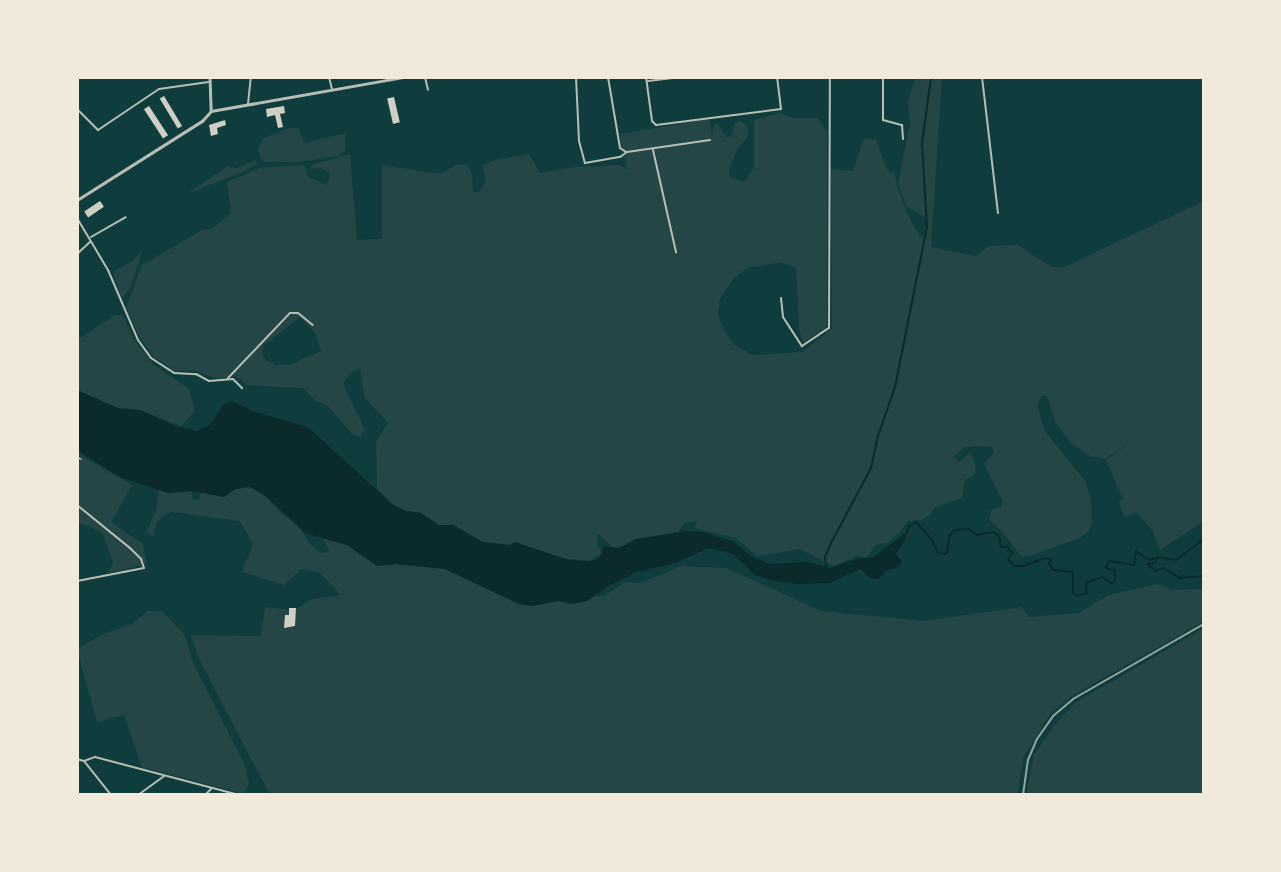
<!DOCTYPE html>
<style>
body{margin:0}
#map{position:relative;width:1281px;height:872px;overflow:hidden;background:#0f3d3e;font-family:"Crimson Pro",serif}
div>[style]{position:absolute}
.green>*{inset:0;background:#244646}
.water>*{inset:0;background:#0a2a2b}
.stream>*{height:2px;margin:-1px;padding:0 1px;transform-origin:1px;border-radius:1px;background:#0a2a2b}
.building>*{inset:0;background:#cfcfc3;transform-origin:0 0}
.path>*{height:1px;margin:-0.5px;padding:0 0.5px;transform-origin:0.5px;border-radius:0.5px;background:#f1e9da}
.minor>*{height:2px;margin:-1px;padding:0 1px;transform-origin:1px;border-radius:1px;background:#b8beb3}
.tertiary>*{height:2.5px;margin:-1.25px;padding:0 1.25px;transform-origin:1.25px;border-radius:1.25px;background:#b8beb3}
.rail>*{height:2px;margin:-1px;padding:0 1px;transform-origin:1px;border-radius:1px;background:#97a49c}
span{translate:-50% -50%;white-space:nowrap;text-align:center;line-height:1.15;-webkit-text-stroke:5px #f1e9da;paint-order:stroke}
.frame{position:absolute;inset:0;border:79px solid #f1e9da;pointer-events:none}
</style>
<div id="map">
<div class="green">
<i style="clip-path:polygon(evenodd,916px 77px,942px 77px,931px 247px,976px 256px,989px 246px,1018px 245px,1051px 267px,1064px 267px,1204px 201px,1204px 521px,1160px 550px,1153px 531px,1136px 512px,1125px 518px,1119px 502px,1123px 499px,1106px 460px,1131px 442px,1105px 459px,1090px 456px,1070px 442px,1056px 423px,1047px 396px,1042px 396px,1037px 404px,1044px 430px,1085px 481px,1091px 500px,1092px 521px,1088px 532px,1080px 538px,1029px 556px,1022px 557px,1001px 530px,989px 520px,991px 510px,1001px 507px,1003px 502px,984px 464px,994px 452px,992px 447px,973px 446px,964px 448px,953px 457px,960px 462px,970px 452px,976px 466px,975px 474px,965px 480px,962px 498px,935px 507px,930px 515px,921px 520px,908px 521px,900px 532px,889px 542px,876px 545px,867px 557px,858px 556px,833px 566px,800px 549px,757px 556px,736px 538px,695px 528px,697px 521px,685px 523px,678px 532px,636px 539px,619px 548px,613px 548px,598px 534px,597px 545px,602px 553px,590px 561px,560px 558px,515px 542px,510px 545px,483px 542px,453px 525px,439px 525px,421px 513px,406px 511px,392px 504px,377px 488px,376px 441px,388px 423px,365px 398px,360px 369px,349px 374px,343px 384px,365px 429px,360px 437px,352px 434px,328px 406px,316px 401px,303px 388px,247px 385px,234px 375px,218px 379px,196px 371px,175px 371px,153px 356px,140px 338px,126px 308px,142px 265px,202px 230px,213px 228px,231px 213px,227px 182px,260px 168px,305px 165px,308px 177px,327px 185px,330px 173px,320px 168px,311px 169px,311px 165px,350px 154px,357px 240px,379px 239px,382px 237px,382px 165px,439px 174px,456px 165px,467px 165px,472px 174px,473px 192px,479px 192px,486px 182px,483px 166px,494px 160px,529px 154px,540px 173px,574px 167px,620px 165px,627px 170px,620px 134px,709px 119px,712px 134px,714px 125px,718px 124px,727px 138px,732px 135px,735px 122px,741px 121px,748px 128px,748px 136px,737px 150px,729px 169px,730px 177px,744px 182px,754px 168px,754px 120px,779px 113px,792px 118px,818px 118px,827px 132px,827px 327px,803px 343px,799px 329px,796px 268px,780px 262px,747px 268px,734px 278px,720px 299px,718px 314px,724px 330px,733px 344px,752px 355px,803px 352px,832px 328px,831px 169px,853px 171px,864px 138px,876px 140px,888px 171px,895px 173px,897px 186px,907px 213px,920px 237px,924px 235px,927px 218px,907px 207px,898px 184px,910px 123px,908px 100px,916px 77px,300px 317px,315px 332px,321px 351px,290px 365px,276px 365px,266px 360px,262px 353px,263px 346px,300px 317px)"></i>
<i style="clip-path:polygon(289px 128px,298px 128px,305px 143px,346px 133px,345px 151px,337px 156px,300px 162px,263px 162px,258px 150px,262px 139px)"></i>
<i style="clip-path:polygon(256px 160px,257px 164px,243px 172px,188px 193px,227px 167px,237px 168px)"></i>
<i style="clip-path:polygon(142px 251px,131px 286px,122px 299px,113px 272px,132px 261px)"></i>
<i style="clip-path:polygon(115px 315px,122px 315px,135px 341px,153px 364px,189px 389px,195px 411px,181px 426px,140px 410px,118px 409px,77px 390px,77px 340px)"></i>
<i style="clip-path:polygon(77px 453px,132px 485px,111px 522px,143px 544px,147px 564px,109px 573px,113px 562px,102px 532px,77px 522px)"></i>
<i style="clip-path:polygon(250px 487px,263px 494px,280px 512px,300px 527px,309px 543px,321px 553px,329px 551px,324px 539px,347px 545px,377px 566px,395px 564px,445px 569px,519px 604px,532px 606px,558px 601px,587px 601px,593px 596px,604px 596px,625px 582px,640px 583px,682px 566px,726px 568px,821px 611px,923px 621px,1021px 607px,1029px 617px,1079px 613px,1109px 595px,1158px 584px,1172px 590px,1204px 589px,1204px 621px,1072px 696px,1051px 713px,1024px 756px,1017px 795px,270px 795px,199px 659px,191px 635px,261px 636px,265px 607px,294px 610px,313px 599px,341px 595px,319px 572px,301px 569px,284px 585px,242px 572px,253px 544px,240px 521px,171px 512px,163px 515px,156px 524px,153px 536px,146px 533px,156px 511px,159px 489px,168px 493px,192px 491px,192px 498px,196px 500px,199px 499px,201px 492px,226px 495px,236px 489px)"></i>
<i style="clip-path:polygon(148px 611px,162px 611px,184px 634px,194px 665px,244px 763px,249px 783px,244px 794px,142px 767px,124px 715px,97px 722px,77px 649px,101px 635px,131px 624px)"></i>
<i style="clip-path:polygon(1204px 628px,1204px 795px,1026px 795px,1034px 755px,1053px 727px,1075px 703px)"></i>
</div>
<div class="water">
<i style="clip-path:polygon(77px 390px,118px 408px,140px 410px,175px 426px,197px 431px,210px 425px,223px 405px,232px 401px,252px 411px,308px 427px,392px 504px,406px 511px,421px 513px,439px 525px,453px 525px,483px 542px,510px 545px,515px 542px,569px 560px,591px 561px,600px 557px,604px 546px,619px 548px,636px 539px,687px 531px,703px 532px,732px 541px,751px 556px,770px 564px,807px 562px,830px 568px,856px 559px,874px 557px,904px 534px,907px 536px,896px 554px,902px 562px,898px 567px,886px 571px,878px 579px,870px 578px,860px 569px,830px 583px,797px 584px,769px 580px,755px 575px,733px 554px,709px 548px,675px 563px,637px 572px,610px 585px,587px 601px,572px 604px,558px 601px,532px 606px,519px 604px,445px 569px,395px 564px,377px 566px,347px 545px,305px 533px,267px 497px,250px 487px,235px 489px,224px 497px,192px 491px,168px 493px,120px 477px,77px 450px)"></i>
</div>
<div class="stream">
<i style="left:905px;top:537px;width:12px;rotate:-70deg"></i>
<i style="left:909px;top:526px;width:8px;rotate:-30deg"></i>
<i style="left:916px;top:522px;width:24px;rotate:48deg"></i>
<i style="left:932px;top:540px;width:13px;rotate:67deg"></i>
<i style="left:937px;top:552px;width:7px;rotate:16deg"></i>
<i style="left:944px;top:554px;width:3px;rotate:-18deg"></i>
<i style="left:947px;top:553px;width:18px;rotate:-81deg"></i>
<i style="left:950px;top:535px;width:7px;rotate:-45deg"></i>
<i style="left:955px;top:530px;width:14px;rotate:-4deg"></i>
<i style="left:969px;top:529px;width:10px;rotate:37deg"></i>
<i style="left:977px;top:535px;width:16px;rotate:-11deg"></i>
<i style="left:993px;top:532px;width:7px;rotate:34deg"></i>
<i style="left:999px;top:536px;width:11px;rotate:80deg"></i>
<i style="left:1001px;top:547px;width:7px"></i>
<i style="left:1008px;top:547px;width:7px;rotate:56deg"></i>
<i style="left:1012px;top:553px;width:7px;rotate:124deg"></i>
<i style="left:1008px;top:559px;width:9px;rotate:49deg"></i>
<i style="left:1014px;top:566px;width:10px"></i>
<i style="left:1024px;top:566px;width:22px;rotate:-21deg"></i>
<i style="left:1045px;top:558px;width:6px;rotate:9deg"></i>
<i style="left:1051px;top:559px;width:5px;rotate:112deg"></i>
<i style="left:1049px;top:564px;width:8px;rotate:50deg"></i>
<i style="left:1054px;top:570px;width:19px;rotate:6deg"></i>
<i style="left:1073px;top:572px;width:21px;rotate:90deg"></i>
<i style="left:1073px;top:593px;width:5px;rotate:37deg"></i>
<i style="left:1077px;top:596px;width:10px;rotate:-17deg"></i>
<i style="left:1087px;top:593px;width:10px;rotate:-96deg"></i>
<i style="left:1086px;top:583px;width:17px;rotate:-21deg"></i>
<i style="left:1102px;top:577px;width:11px;rotate:34deg"></i>
<i style="left:1111px;top:583px;width:5px;rotate:-37deg"></i>
<i style="left:1115px;top:580px;width:9px;rotate:-90deg"></i>
<i style="left:1115px;top:571px;width:9px;rotate:-162deg"></i>
<i style="left:1106px;top:568px;width:8px;rotate:-67deg"></i>
<i style="left:1109px;top:561px;width:25px;rotate:9deg"></i>
<i style="left:1134px;top:565px;width:14px;rotate:-82deg"></i>
<i style="left:1136px;top:551px;width:16px;rotate:35deg"></i>
<i style="left:1149px;top:560px;width:8px;rotate:-14deg"></i>
<i style="left:1157px;top:558px;width:5px;rotate:112deg"></i>
<i style="left:1155px;top:563px;width:8px;rotate:173deg"></i>
<i style="left:1147px;top:564px;width:11px;rotate:38deg"></i>
<i style="left:1156px;top:571px;width:8px;rotate:-23deg"></i>
<i style="left:1163px;top:568px;width:20px;rotate:30deg"></i>
<i style="left:1180px;top:578px;width:24px;rotate:-5deg"></i>
<i style="left:1157px;top:557px;width:19px;rotate:9deg"></i>
<i style="left:1176px;top:560px;width:35px;rotate:-37deg"></i>
<i style="left:826px;top:567px;width:10px;rotate:-96deg"></i>
<i style="left:825px;top:557px;width:15px;rotate:-67deg"></i>
<i style="left:831px;top:543px;width:85px;rotate:-61.9deg"></i>
<i style="left:871px;top:468px;width:33px;rotate:-78deg"></i>
<i style="left:878px;top:436px;width:52px;rotate:-70.9deg"></i>
<i style="left:895px;top:387px;width:163px;rotate:-78.7deg"></i>
<i style="left:927px;top:227px;width:84px;rotate:-93.4deg"></i>
<i style="left:922px;top:143px;width:67px;rotate:-82.2deg"></i>
</div>
<div class="building">
<i style="left:164px;top:96px;width:35px;height:5px;rotate:59deg"></i>
<i style="left:394px;top:97px;width:26px;height:7px;rotate:77deg"></i>
<i style="left:149px;top:106px;width:35px;height:6px;rotate:57deg"></i>
<i style="clip-path:polygon(284px 106px,285px 113px,280px 114px,283px 127px,278px 128px,275px 115px,267px 117px,266px 109px)"></i>
<i style="clip-path:polygon(225px 120px,226px 125px,217px 128px,218px 134px,211px 136px,209px 125px)"></i>
<i style="left:100px;top:201px;width:7px;height:19px;rotate:56deg"></i>
<i style="clip-path:polygon(289px 608px,296px 608px,295px 626px,284px 628px,285px 615px,289px 615px)"></i>
</div>
<div class="path">
<i style="left:77px;top:457px;width:4px;rotate:27deg"></i>
</div>
<div class="minor">
<i style="left:329px;top:77px;width:12px;rotate:76deg"></i>
<i style="left:425px;top:77px;width:13px;rotate:77deg"></i>
<i style="left:576px;top:77px;width:64px;rotate:87.3deg"></i>
<i style="left:579px;top:141px;width:23px;rotate:75deg"></i>
<i style="left:585px;top:163px;width:36px;rotate:-10deg"></i>
<i style="left:620px;top:157px;width:9px;rotate:-36deg"></i>
<i style="left:627px;top:152px;width:84px;rotate:-8.2deg"></i>
<i style="left:608px;top:77px;width:72px;rotate:80.4deg"></i>
<i style="left:620px;top:148px;width:7px;rotate:34deg"></i>
<i style="left:646px;top:77px;width:44px;rotate:82.2deg"></i>
<i style="left:652px;top:121px;width:6px;rotate:45deg"></i>
<i style="left:656px;top:125px;width:126px;rotate:-7.3deg"></i>
<i style="left:781px;top:109px;width:32px;rotate:-97deg"></i>
<i style="left:883px;top:77px;width:43px;rotate:90deg"></i>
<i style="left:883px;top:120px;width:20px;rotate:15deg"></i>
<i style="left:902px;top:125px;width:14px;rotate:86deg"></i>
<i style="left:982px;top:77px;width:137px;rotate:83.3deg"></i>
<i style="left:648px;top:81px;width:33px;rotate:-7deg"></i>
<i style="left:248px;top:104px;width:27px;rotate:-84deg"></i>
<i style="left:77px;top:109px;width:30px;rotate:45deg"></i>
<i style="left:98px;top:130px;width:73px;rotate:-33.9deg"></i>
<i style="left:159px;top:89px;width:50px;rotate:-8deg"></i>
<i style="left:653px;top:150px;width:105px;rotate:77.3deg"></i>
<i style="left:77px;top:218px;width:61px;rotate:59.2deg"></i>
<i style="left:108px;top:270px;width:76px;rotate:66.8deg"></i>
<i style="left:138px;top:340px;width:22px;rotate:54deg"></i>
<i style="left:151px;top:358px;width:27px;rotate:33deg"></i>
<i style="left:174px;top:373px;width:22px;rotate:3deg"></i>
<i style="left:196px;top:374px;width:15px;rotate:28deg"></i>
<i style="left:209px;top:381px;width:24px;rotate:-5deg"></i>
<i style="left:233px;top:379px;width:13px;rotate:45deg"></i>
<i style="left:91px;top:237px;width:40px;rotate:-29.7deg"></i>
<i style="left:77px;top:254px;width:18px;rotate:-43deg"></i>
<i style="left:781px;top:298px;width:19px;rotate:84deg"></i>
<i style="left:783px;top:317px;width:35px;rotate:57deg"></i>
<i style="left:802px;top:346px;width:32px;rotate:-34deg"></i>
<i style="left:829px;top:328px;width:251px;rotate:-89.8deg"></i>
<i style="left:228px;top:378px;width:90px;rotate:-46.4deg"></i>
<i style="left:290px;top:313px;width:8px"></i>
<i style="left:298px;top:313px;width:19px;rotate:39deg"></i>
<i style="left:77px;top:505px;width:68px;rotate:39.1deg"></i>
<i style="left:130px;top:548px;width:16px;rotate:45deg"></i>
<i style="left:141px;top:559px;width:9px;rotate:72deg"></i>
<i style="left:144px;top:568px;width:68px;rotate:169deg"></i>
<i style="left:77px;top:759px;width:7px;rotate:16deg"></i>
<i style="left:84px;top:761px;width:43px;rotate:51.5deg"></i>
<i style="left:84px;top:761px;width:12px;rotate:-20deg"></i>
<i style="left:95px;top:757px;width:149px;rotate:14.8deg"></i>
<i style="left:138px;top:795px;width:32px;rotate:-36deg"></i>
<i style="left:205px;top:795px;width:10px;rotate:-45deg"></i>
</div>
<div class="tertiary">
<i style="left:210px;top:77px;width:34px;rotate:88deg"></i>
<i style="left:77px;top:200px;width:148px;rotate:-32.3deg"></i>
<i style="left:202px;top:121px;width:13px;rotate:-48deg"></i>
<i style="left:211px;top:111px;width:196px;rotate:-10deg"></i>
</div>
<div class="rail">
<i style="left:1023px;top:795px;width:35px;rotate:-82deg"></i>
<i style="left:1028px;top:760px;width:23px;rotate:-67deg"></i>
<i style="left:1037px;top:739px;width:28px;rotate:-55deg"></i>
<i style="left:1053px;top:716px;width:26px;rotate:-40deg"></i>
<i style="left:1073px;top:699px;width:151px;rotate:-29.8deg"></i>
</div>
<div class="frame"></div>
</div>
